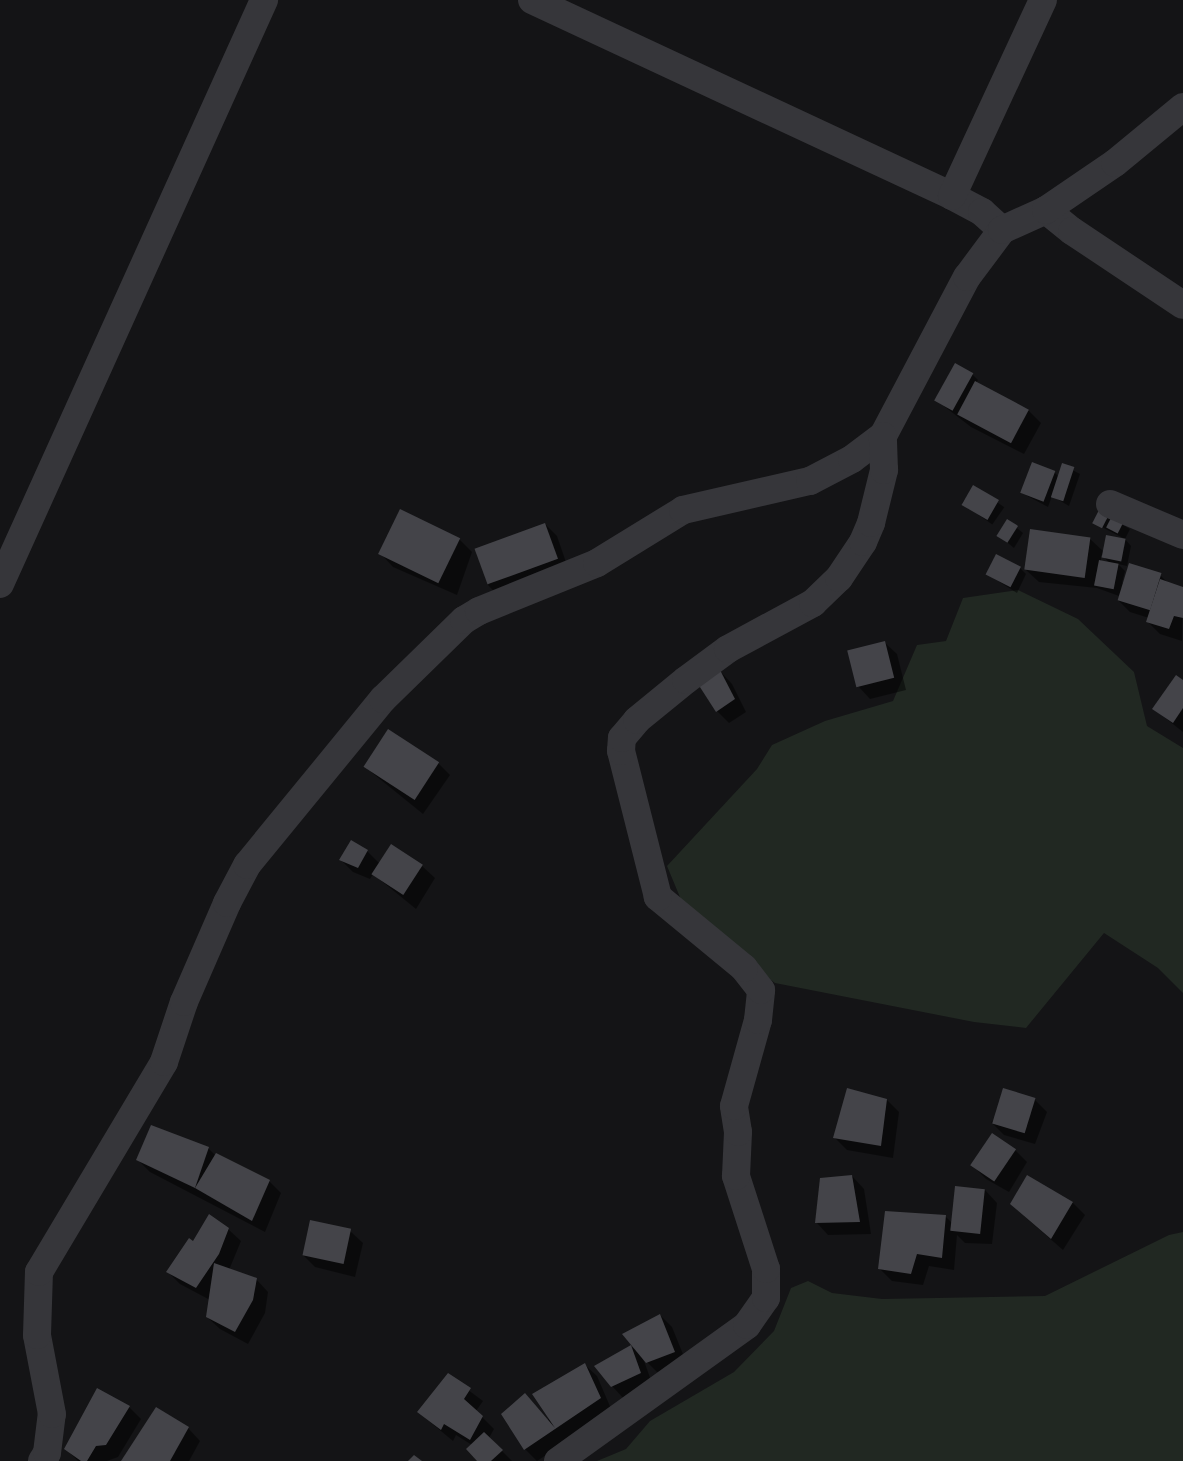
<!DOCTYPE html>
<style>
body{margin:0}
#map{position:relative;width:1183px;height:1461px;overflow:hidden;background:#141416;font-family:"DM Sans",sans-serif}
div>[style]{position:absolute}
.green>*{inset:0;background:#212822}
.shadow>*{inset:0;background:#0007;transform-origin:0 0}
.building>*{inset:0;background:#444449;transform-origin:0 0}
.minor>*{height:28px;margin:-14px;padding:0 14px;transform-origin:14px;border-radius:14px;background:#36363a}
span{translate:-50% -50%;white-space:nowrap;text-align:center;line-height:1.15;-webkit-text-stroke:4px #0f0f11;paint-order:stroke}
</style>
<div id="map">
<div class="green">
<i style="clip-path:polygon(1018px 590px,1078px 619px,1134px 672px,1147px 726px,1183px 748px,1183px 993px,1158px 968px,1104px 933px,1026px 1028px,974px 1022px,775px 983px,687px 914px,667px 866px,757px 769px,772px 745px,825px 721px,893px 701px,917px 645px,946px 641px,963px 598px)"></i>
<i style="clip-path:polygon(1183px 1232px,1183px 1461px,597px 1461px,626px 1449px,650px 1421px,734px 1372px,774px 1331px,791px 1288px,808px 1281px,832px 1293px,882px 1299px,1045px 1296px,1169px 1235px)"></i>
</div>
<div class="shadow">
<i style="clip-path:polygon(972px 374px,978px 380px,976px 383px,1029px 411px,1041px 423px,1024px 454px,971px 427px,936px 400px)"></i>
<i style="clip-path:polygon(1063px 465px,1080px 474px,1069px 506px,1052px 496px,1048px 507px,1020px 492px,1054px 472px,1059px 477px)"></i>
<i style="left:974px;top:486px;width:37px;height:21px;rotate:35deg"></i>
<i style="clip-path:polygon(evenodd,1100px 512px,1130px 529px,1125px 539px,1131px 546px,1127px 566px,1118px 564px,1125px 571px,1122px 583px,1160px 575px,1169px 584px,1183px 588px,1182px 641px,1160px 634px,1148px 622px,1149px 618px,1130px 612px,1118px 600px,1119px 596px,1097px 588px,1039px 582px,1026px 570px,1089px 538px,1104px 552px,1125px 539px,1094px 523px,1100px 512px,1101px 555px,1104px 557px,1109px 563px,1101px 561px,1101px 555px)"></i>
<i style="clip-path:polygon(1007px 520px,1023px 533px,1014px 548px,998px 535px)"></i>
<i style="clip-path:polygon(545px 524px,557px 536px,569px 571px,500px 598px,488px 585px)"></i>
<i style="clip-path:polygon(459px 539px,472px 552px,457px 595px,393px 567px,381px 554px)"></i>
<i style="clip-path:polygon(1020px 568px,1026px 574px,1017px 593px,987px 574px)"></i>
<i style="clip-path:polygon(884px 642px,897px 654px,906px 690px,870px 699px,858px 686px)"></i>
<i style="clip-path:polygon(720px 671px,732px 684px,746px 712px,729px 723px,717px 711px)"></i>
<i style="clip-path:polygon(1183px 681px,1183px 732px,1154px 709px)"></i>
<i style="clip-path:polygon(438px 763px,450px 775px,423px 814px,365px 767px)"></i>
<i style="clip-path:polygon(391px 846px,422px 866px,435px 878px,416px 909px,373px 874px,370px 879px,353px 872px,341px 860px,367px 851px,380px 864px)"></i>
<i style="clip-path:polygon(1034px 1099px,1047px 1112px,1035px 1144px,1004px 1135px,991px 1122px)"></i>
<i style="clip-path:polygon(887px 1100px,899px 1112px,893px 1158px,847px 1150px,834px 1137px)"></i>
<i style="clip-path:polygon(208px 1148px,216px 1156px,269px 1181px,281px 1193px,265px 1232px,150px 1172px,138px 1160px)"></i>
<i style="clip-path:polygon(1015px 1150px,1027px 1162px,1009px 1192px,986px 1179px,974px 1167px)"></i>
<i style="clip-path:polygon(852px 1176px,864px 1189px,871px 1234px,828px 1235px,816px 1222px)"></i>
<i style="clip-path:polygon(1028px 1177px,1073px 1203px,1085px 1215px,1063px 1250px,1024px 1216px)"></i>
<i style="clip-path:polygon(985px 1190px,997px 1203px,992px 1244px,965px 1243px,957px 1235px,954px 1270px,929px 1266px,923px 1285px,892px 1281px,880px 1269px,945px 1216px,953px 1224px)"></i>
<i style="clip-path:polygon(228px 1229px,241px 1241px,229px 1270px,256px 1279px,268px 1292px,265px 1313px,248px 1344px,220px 1329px,207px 1317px,210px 1300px,180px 1284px,168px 1272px,194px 1242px)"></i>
<i style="clip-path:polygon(350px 1231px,363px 1243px,355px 1277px,315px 1267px,303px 1255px)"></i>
<i style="clip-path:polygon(660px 1315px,672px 1327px,687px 1364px,660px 1375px,643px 1358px,653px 1386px,624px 1399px,612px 1386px,631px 1347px,637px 1350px)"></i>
<i style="clip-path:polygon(584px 1364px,597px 1376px,612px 1411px,537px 1461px,525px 1449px,525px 1395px,548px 1420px)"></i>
<i style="clip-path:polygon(448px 1375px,483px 1401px,476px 1411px,494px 1429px,489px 1438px,512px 1461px,479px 1461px,472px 1445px,456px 1435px,453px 1441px,418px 1412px)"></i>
<i style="clip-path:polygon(129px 1407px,141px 1419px,118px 1457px,107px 1461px,78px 1461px,65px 1448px)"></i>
<i style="clip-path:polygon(188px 1428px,200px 1441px,189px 1461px,122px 1461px)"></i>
</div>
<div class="building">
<i style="left:955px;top:363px;width:21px;height:43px;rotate:29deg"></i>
<i style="left:975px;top:381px;width:61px;height:38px;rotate:28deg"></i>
<i style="left:1032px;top:462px;width:25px;height:33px;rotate:21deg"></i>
<i style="left:1062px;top:463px;width:13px;height:36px;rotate:18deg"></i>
<i style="left:973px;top:485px;width:30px;height:23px;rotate:30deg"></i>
<i style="left:400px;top:509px;width:67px;height:50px;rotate:26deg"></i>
<i style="left:1099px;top:510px;width:11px;height:15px;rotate:27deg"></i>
<i style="left:1112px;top:516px;width:13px;height:13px;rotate:27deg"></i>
<i style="left:1007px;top:519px;width:13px;height:20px;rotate:32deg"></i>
<i style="left:545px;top:523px;width:38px;height:75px;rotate:70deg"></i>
<i style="left:1030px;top:529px;width:61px;height:41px;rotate:8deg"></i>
<i style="left:1106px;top:535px;width:20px;height:23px;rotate:11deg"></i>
<i style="left:996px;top:554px;width:28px;height:23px;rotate:27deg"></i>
<i style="left:1099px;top:560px;width:20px;height:26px;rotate:11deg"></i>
<i style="left:1129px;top:563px;width:34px;height:39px;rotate:17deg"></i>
<i style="clip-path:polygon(1160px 579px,1183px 587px,1183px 618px,1174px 616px,1169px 629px,1146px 622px)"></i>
<i style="left:885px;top:641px;width:38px;height:39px;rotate:76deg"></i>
<i style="clip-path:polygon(720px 670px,735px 699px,716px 712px,698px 684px)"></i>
<i style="clip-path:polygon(1176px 675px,1183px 680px,1183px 708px,1173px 723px,1152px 709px)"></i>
<i style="left:388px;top:729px;width:61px;height:45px;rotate:33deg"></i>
<i style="clip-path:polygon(351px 840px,368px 850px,358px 868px,339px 860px)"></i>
<i style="left:391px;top:844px;width:38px;height:36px;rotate:33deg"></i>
<i style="clip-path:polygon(847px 1088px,887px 1099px,881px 1146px,833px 1138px)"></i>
<i style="left:1003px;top:1088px;width:34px;height:37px;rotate:17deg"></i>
<i style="clip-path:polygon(151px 1125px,209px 1147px,195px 1188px,136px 1160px)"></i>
<i style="left:992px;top:1133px;width:29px;height:39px;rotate:34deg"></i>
<i style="clip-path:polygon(216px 1153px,270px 1180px,252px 1221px,195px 1188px)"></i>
<i style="clip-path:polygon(852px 1175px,860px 1222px,815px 1223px,820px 1178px)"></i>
<i style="clip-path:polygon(1027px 1175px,1073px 1202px,1051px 1239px,1010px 1204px)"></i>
<i style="left:955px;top:1186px;width:30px;height:45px;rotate:6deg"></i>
<i style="clip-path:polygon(885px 1211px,946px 1215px,942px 1258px,917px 1254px,911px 1274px,878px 1269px)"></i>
<i style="clip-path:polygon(209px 1214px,229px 1228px,219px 1254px,196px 1288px,166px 1272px,189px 1238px,193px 1241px)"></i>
<i style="left:310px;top:1220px;width:42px;height:36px;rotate:12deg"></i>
<i style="clip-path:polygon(214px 1263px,257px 1278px,253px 1300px,235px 1332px,206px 1317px)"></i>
<i style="clip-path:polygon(660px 1314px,675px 1352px,646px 1363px,622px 1334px)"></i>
<i style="clip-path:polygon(631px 1345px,641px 1373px,611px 1387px,594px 1366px)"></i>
<i style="clip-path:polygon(585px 1363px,601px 1398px,524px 1450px,501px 1414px,525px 1393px,555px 1428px,532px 1394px)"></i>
<i style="clip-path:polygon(448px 1373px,471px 1388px,464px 1399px,483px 1416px,470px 1440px,444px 1424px,441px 1430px,417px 1412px)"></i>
<i style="clip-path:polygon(97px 1388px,130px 1406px,106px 1445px,96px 1446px,87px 1461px,81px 1461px,64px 1449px)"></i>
<i style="clip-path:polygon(156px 1407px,189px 1427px,170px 1461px,121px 1461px)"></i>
<i style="clip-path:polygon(484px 1432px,503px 1450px,491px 1461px,477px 1461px,466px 1449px)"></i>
<i style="clip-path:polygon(414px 1455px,422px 1461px,408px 1461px)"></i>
</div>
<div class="minor">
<i style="left:532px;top:0;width:463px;rotate:25deg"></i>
<i style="left:952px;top:196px;width:34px;rotate:28deg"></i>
<i style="left:982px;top:212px;width:27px;rotate:42deg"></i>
<i style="left:952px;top:196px;width:216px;rotate:-65.1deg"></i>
<i style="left:1046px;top:210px;width:33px;rotate:39deg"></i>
<i style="left:1072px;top:231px;width:133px;rotate:33.7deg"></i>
<i style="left:1110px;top:504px;width:79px;rotate:23deg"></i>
<i style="left:0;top:584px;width:641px;rotate:-65.67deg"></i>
<i style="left:42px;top:1461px;width:9px;rotate:-58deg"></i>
<i style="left:47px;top:1453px;width:39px;rotate:-83deg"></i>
<i style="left:52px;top:1414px;width:80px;rotate:-100.8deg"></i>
<i style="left:37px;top:1335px;width:63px;rotate:-88.2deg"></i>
<i style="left:39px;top:1272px;width:244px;rotate:-59.2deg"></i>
<i style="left:164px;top:1062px;width:63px;rotate:-71.6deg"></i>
<i style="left:184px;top:1002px;width:108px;rotate:-66.5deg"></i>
<i style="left:227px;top:903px;width:43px;rotate:-62.2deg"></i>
<i style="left:247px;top:865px;width:215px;rotate:-50.7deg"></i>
<i style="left:383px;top:699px;width:113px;rotate:-44.3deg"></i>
<i style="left:464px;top:620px;width:17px;rotate:-31deg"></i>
<i style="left:479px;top:611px;width:127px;rotate:-22.1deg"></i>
<i style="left:597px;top:563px;width:101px;rotate:-31.6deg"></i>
<i style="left:683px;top:510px;width:130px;rotate:-12.9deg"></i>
<i style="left:810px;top:481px;width:47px;rotate:-27.6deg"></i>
<i style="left:852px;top:459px;width:39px;rotate:-37deg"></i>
<i style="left:883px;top:436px;width:180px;rotate:-62.2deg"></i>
<i style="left:967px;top:277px;width:59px;rotate:-53.3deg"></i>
<i style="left:1002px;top:230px;width:48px;rotate:-24.4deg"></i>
<i style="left:1046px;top:210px;width:83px;rotate:-34.3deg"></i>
<i style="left:1115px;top:163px;width:88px;rotate:-39.5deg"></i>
<i style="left:558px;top:1461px;width:233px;rotate:-35.7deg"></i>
<i style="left:747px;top:1325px;width:33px;rotate:-55deg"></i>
<i style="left:766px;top:1298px;width:29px;rotate:-90deg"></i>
<i style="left:766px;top:1269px;width:98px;rotate:-107.9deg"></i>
<i style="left:736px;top:1176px;width:44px;rotate:-87.4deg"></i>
<i style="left:738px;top:1132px;width:26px;rotate:-99deg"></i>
<i style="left:734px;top:1106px;width:89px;rotate:-74.4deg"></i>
<i style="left:758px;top:1020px;width:30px;rotate:-84deg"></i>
<i style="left:761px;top:990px;width:28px;rotate:-128deg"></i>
<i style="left:744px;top:968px;width:112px;rotate:-140.5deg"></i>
<i style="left:658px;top:897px;width:151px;rotate:-104.2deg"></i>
<i style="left:621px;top:751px;width:13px;rotate:-86deg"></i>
<i style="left:622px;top:738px;width:23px;rotate:-50deg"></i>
<i style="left:637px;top:720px;width:63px;rotate:-39.2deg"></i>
<i style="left:686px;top:680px;width:52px;rotate:-36.4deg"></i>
<i style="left:728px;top:649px;width:97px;rotate:-28.4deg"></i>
<i style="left:813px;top:603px;width:36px;rotate:-44deg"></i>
<i style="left:839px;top:578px;width:43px;rotate:-56.3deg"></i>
<i style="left:863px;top:542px;width:21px;rotate:-67deg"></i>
<i style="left:871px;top:523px;width:55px;rotate:-76.2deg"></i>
<i style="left:884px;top:470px;width:34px;rotate:-92deg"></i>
</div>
</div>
